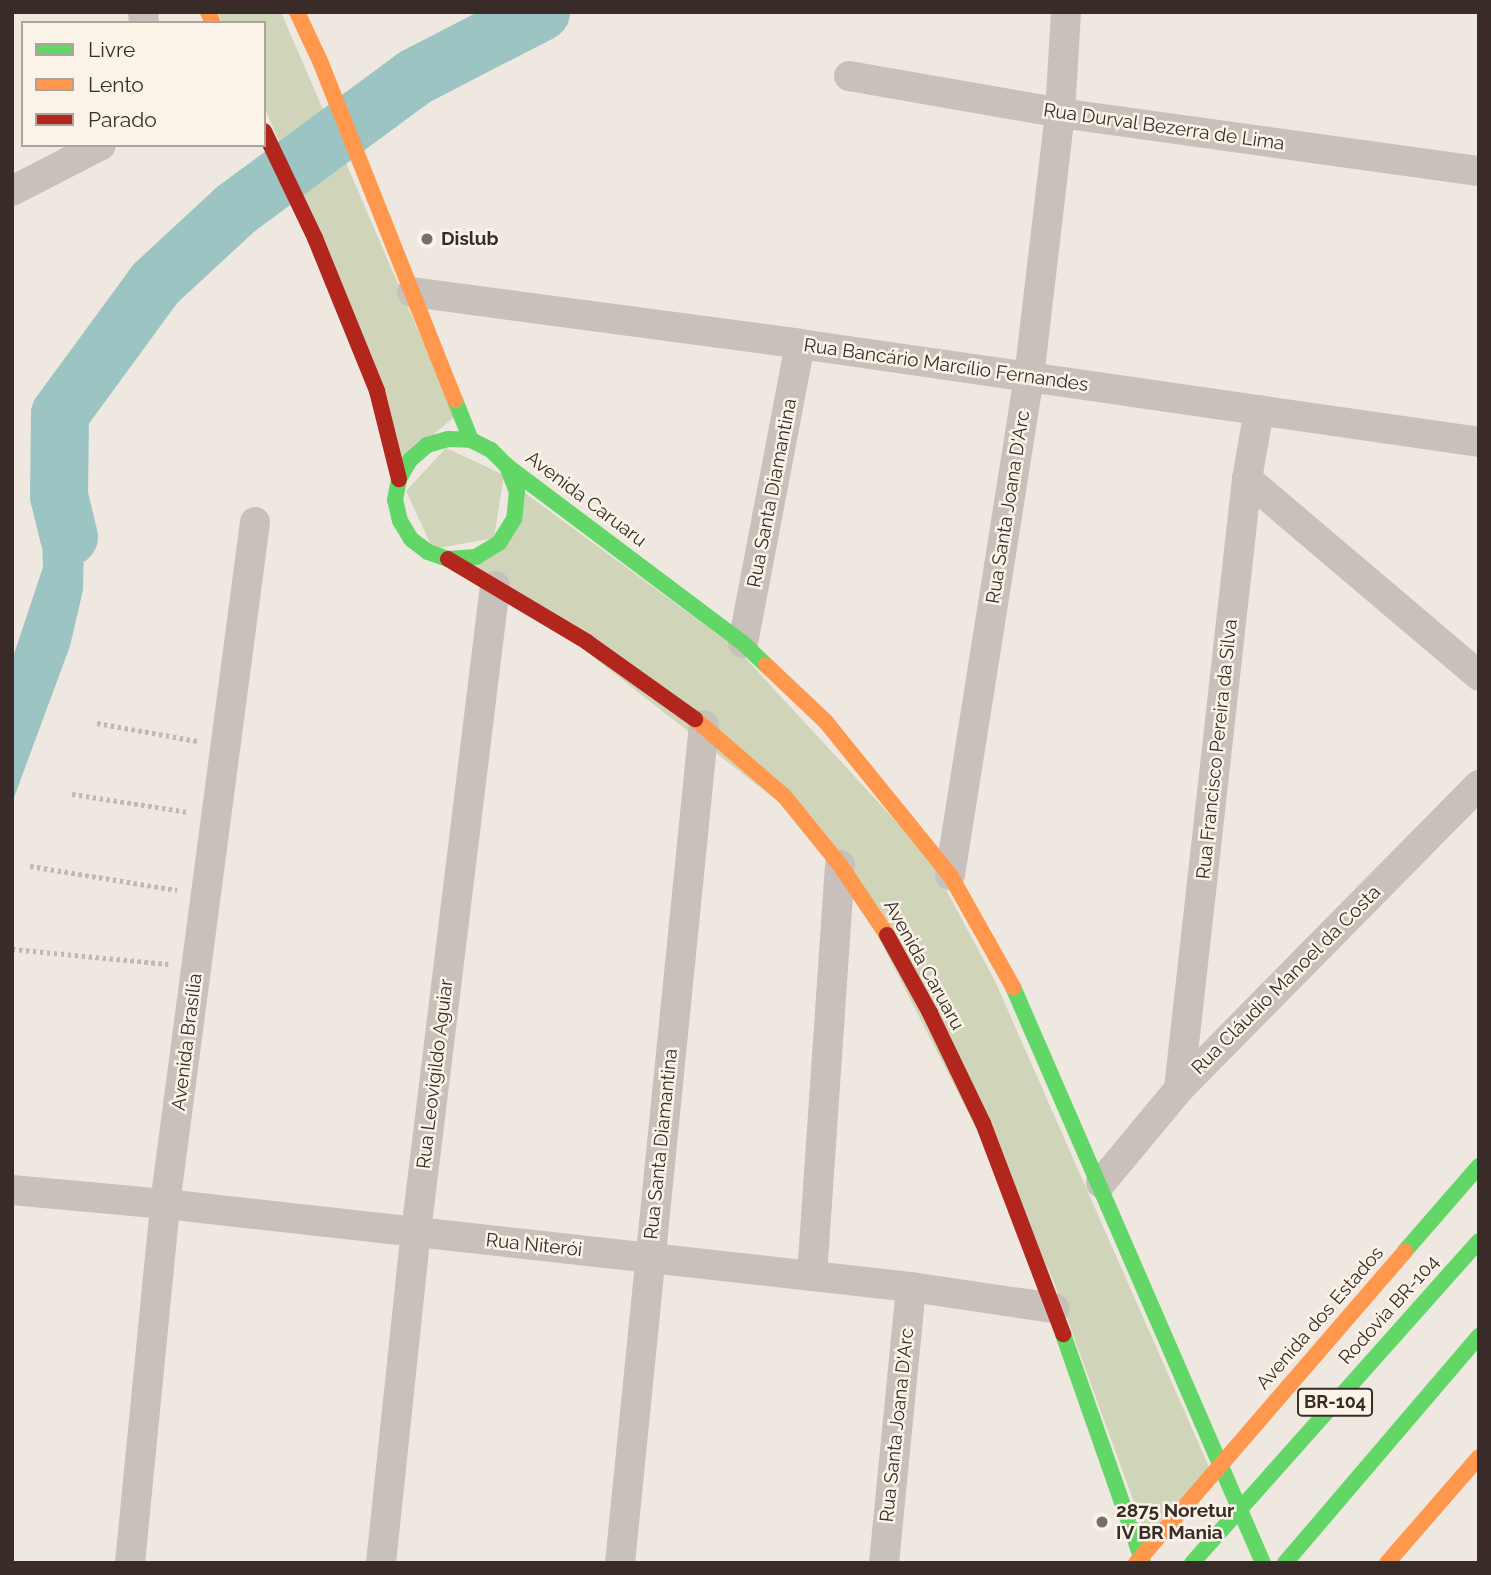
<!DOCTYPE html>
<meta charset="utf-8">
<style>
body{margin:0}
#map{position:relative;width:1491px;height:1575px;overflow:hidden;background:#eee8e1;font-family:Raleway,sans-serif}
div>[style]{position:absolute}
.green>*{inset:0;background:#d0d5ba}
.water>*{inset:0;background:#9bc4c2}
.river>*{height:58px;margin:-29px;padding:0 29px;transform-origin:29px;border-radius:29px;background:#9bc4c2}
.path>*{height:4.5px;margin-top:-2.25px;transform-origin:0;background:repeating-linear-gradient(90deg,#c1b8b2 0 3.5px,transparent 0 7px)}
.street>*{height:30px;margin:-15px;padding:0 15px;transform-origin:15px;border-radius:15px;background:#c8c0ba}
.fast>*{height:16px;margin:-8px;padding:0 8px;transform-origin:8px;border-radius:8px;background:#63d668}
.slow>*{height:16px;margin:-8px;padding:0 8px;transform-origin:8px;border-radius:8px;background:#ff974d}
.jam>*{height:16px;margin:-8px;padding:0 8px;transform-origin:8px;border-radius:8px;background:#b3261e}
.fast-bridge>*{height:16px;margin:-8px;padding:0 8px;transform-origin:8px;border-radius:8px;background:#63d668}
.dots>*{width:19px;height:19px;translate:-50% -50%;box-sizing:border-box;border:4px solid #fbf2e8;border-radius:50%}
span{translate:-50% -50%;white-space:nowrap;text-align:center;line-height:1.15;-webkit-text-stroke:5px #fbf2e8;paint-order:stroke}
.shield-label span{padding:2px 5px;background:#fbf2e8;border:2px solid;border-radius:5px;-webkit-text-stroke-width:0}
.shield-label{font-size:18px;color:#392c28;font-weight:700}
.street-label{font-size:19px;color:#392c28}
.poi-label{font-size:19px;color:#392c28;font-weight:700}
.left{translate:0 -50%;text-align:left}
.frame{position:absolute;inset:0;border:14px solid #392c28;pointer-events:none}
.legend{position:absolute;left:21px;top:21px;width:245px;height:126px;box-sizing:border-box;background:#fbf2e8;border:2px solid #ada39b;margin:0;padding:9px 12px;list-style:none;font-size:21px;color:#392c28}
.legend li{display:flex;align-items:center;gap:14px;height:35px}
.legend b{width:35px;border:2px solid #ada39b}
</style>
<div id="map">
<div class="green">
<i style="clip-path:polygon(217px 12px,281px 12px,455px 416px,402px 462px,378px 374px,264px 106px,264px 23px,223px 23px)"></i>
<i style="clip-path:polygon(446px 448px,504px 475px,494px 538px,433px 549px,406px 491px)"></i>
<i style="clip-path:polygon(525px 493px,736px 648px,928px 856px,995px 981px,1209px 1467px,1147px 1538px,1052px 1277px,830px 842px,474px 564px)"></i>
</div>
<div class="water">
<i style="clip-path:polygon(39px 459px,80px 459px,85px 492px,83px 590px,70px 646px,12px 803px,12px 660px,43px 567px)"></i>
</div>
<div class="river">
<i style="left:69px;top:537px;width:42px;rotate:-103.7deg"></i>
<i style="left:59px;top:496px;width:82px;rotate:-89.3deg"></i>
<i style="left:60px;top:414px;width:161px;rotate:-53.8deg"></i>
<i style="left:155px;top:284px;width:110px;rotate:-42.8deg"></i>
<i style="left:236px;top:209px;width:222px;rotate:-36.4deg"></i>
<i style="left:415px;top:77px;width:142px;rotate:-27.3deg"></i>
</div>
<div class="path">
<i style="left:97px;top:723px;width:102px;rotate:10.2deg"></i>
<i style="left:72px;top:794px;width:117px;rotate:8.8deg"></i>
<i style="left:30px;top:866px;width:149px;rotate:9.3deg"></i>
<i style="left:12px;top:949px;width:157px;rotate:5.5deg"></i>
</div>
<div class="street">
<i style="left:143px;top:12px;width:11px;rotate:85deg"></i>
<i style="left:849px;top:76px;width:214px;rotate:9.9deg"></i>
<i style="left:1060px;top:113px;width:423px;rotate:7.9deg"></i>
<i style="left:12px;top:191px;width:100px;rotate:-27.3deg"></i>
<i style="left:412px;top:292px;width:391px;rotate:7.6deg"></i>
<i style="left:800px;top:344px;width:686px;rotate:8.21deg"></i>
<i style="left:1247px;top:479px;width:304px;rotate:40.3deg"></i>
<i style="left:743px;top:643px;width:304px;rotate:-79.2deg"></i>
<i style="left:950px;top:875px;width:504px;rotate:-80.99deg"></i>
<i style="left:1029px;top:377px;width:266px;rotate:-83.3deg"></i>
<i style="left:1060px;top:113px;width:101px;rotate:-86.6deg"></i>
<i style="left:1179px;top:1089px;width:614px;rotate:-83.64deg"></i>
<i style="left:1247px;top:479px;width:70px;rotate:-80.1deg"></i>
<i style="left:1101px;top:1183px;width:122px;rotate:-50.3deg"></i>
<i style="left:1179px;top:1089px;width:427px;rotate:-45.4deg"></i>
<i style="left:12px;top:1190px;width:154px;rotate:5.2deg"></i>
<i style="left:165px;top:1204px;width:751px;rotate:6.35deg"></i>
<i style="left:911px;top:1287px;width:145px;rotate:8.4deg"></i>
<i style="left:812px;top:1276px;width:412px;rotate:-86.1deg"></i>
<i style="left:130px;top:1563px;width:361px;rotate:-84.4deg"></i>
<i style="left:165px;top:1204px;width:688px;rotate:-82.48deg"></i>
<i style="left:381px;top:1563px;width:333px;rotate:-84deg"></i>
<i style="left:416px;top:1232px;width:651px;rotate:-83.03deg"></i>
<i style="left:620px;top:1563px;width:842px;rotate:-84.28deg"></i>
<i style="left:884px;top:1563px;width:277px;rotate:-84.4deg"></i>
</div>
<div class="fast">
<i style="left:455px;top:400px;width:43px;rotate:68.2deg"></i>
<i style="left:471px;top:440px;width:22px;rotate:27deg"></i>
<i style="left:491px;top:450px;width:23px;rotate:45deg"></i>
<i style="left:507px;top:466px;width:28px;rotate:69deg"></i>
<i style="left:517px;top:492px;width:27px;rotate:96deg"></i>
<i style="left:514px;top:519px;width:28px;rotate:122deg"></i>
<i style="left:499px;top:543px;width:27px;rotate:149deg"></i>
<i style="left:476px;top:557px;width:28px;rotate:176deg"></i>
<i style="left:448px;top:559px;width:21px;rotate:-161deg"></i>
<i style="left:428px;top:552px;width:21px;rotate:-143deg"></i>
<i style="left:411px;top:539px;width:21px;rotate:-121deg"></i>
<i style="left:400px;top:521px;width:22px;rotate:-103deg"></i>
<i style="left:395px;top:500px;width:21px;rotate:-79deg"></i>
<i style="left:399px;top:479px;width:22px;rotate:-60deg"></i>
<i style="left:410px;top:460px;width:23px;rotate:-41deg"></i>
<i style="left:427px;top:445px;width:22px;rotate:-16deg"></i>
<i style="left:448px;top:439px;width:23px;rotate:2deg"></i>
<i style="left:507px;top:466px;width:295px;rotate:36.9deg"></i>
<i style="left:743px;top:643px;width:32px;rotate:44deg"></i>
<i style="left:1013px;top:987px;width:628px;rotate:66.54deg"></i>
<i style="left:1405px;top:1251px;width:113px;rotate:-49deg"></i>
<i style="left:1063px;top:1334px;width:243px;rotate:70.7deg"></i>
<i style="left:1285px;top:1563px;width:299px;rotate:-49.5deg"></i>
</div>
<div class="slow">
<i style="left:208px;top:12px;width:12px;rotate:66deg"></i>
<i style="left:297px;top:12px;width:54px;rotate:64.9deg"></i>
<i style="left:320px;top:61px;width:365px;rotate:68.3deg"></i>
<i style="left:766px;top:665px;width:83px;rotate:43.5deg"></i>
<i style="left:826px;top:722px;width:197px;rotate:51deg"></i>
<i style="left:950px;top:875px;width:129px;rotate:60.6deg"></i>
<i style="left:695px;top:719px;width:119px;rotate:40.9deg"></i>
<i style="left:785px;top:797px;width:87px;rotate:51deg"></i>
<i style="left:840px;top:865px;width:84px;rotate:56.1deg"></i>
<i style="left:1136px;top:1563px;width:412px;rotate:-49.2deg"></i>
<i style="left:1387px;top:1563px;width:140px;rotate:-49deg"></i>
</div>
<div class="jam">
<i style="left:264px;top:131px;width:119px;rotate:64.5deg"></i>
<i style="left:315px;top:238px;width:165px;rotate:67.9deg"></i>
<i style="left:377px;top:391px;width:91px;rotate:76deg"></i>
<i style="left:448px;top:559px;width:162px;rotate:30.8deg"></i>
<i style="left:587px;top:642px;width:133px;rotate:35.5deg"></i>
<i style="left:887px;top:935px;width:89px;rotate:61.1deg"></i>
<i style="left:930px;top:1013px;width:122px;rotate:64.3deg"></i>
<i style="left:983px;top:1123px;width:226px;rotate:69.2deg"></i>
</div>
<div class="fast-bridge">
<i style="left:1192px;top:1563px;width:431px;rotate:-48.3deg"></i>
</div>
<div class="dots">
<i style="left:427px;top:239px;background:#786e69"></i>
<i style="left:1102px;top:1522px;background:#786e69"></i>
</div>
<div class="shield-label">
<span style="left:1335px;top:1402px">BR-104</span>
</div>
<div class="street-label">
<span style="left:1164px;top:127px;rotate:8deg">Rua Durval Bezerra de Lima</span>
<span style="left:946px;top:365px;rotate:8deg">Rua Bancário Marcílio Fernandes</span>
<span style="left:772px;top:493px;rotate:-79deg">Rua Santa Diamantina</span>
<span style="left:586px;top:499px;rotate:37deg">Avenida Caruaru</span>
<span style="left:1008px;top:507px;rotate:-81deg">Rua Santa Joana D'Arc</span>
<span style="left:1217px;top:749px;rotate:-84deg">Rua Francisco Pereira da Silva</span>
<span style="left:924px;top:965px;rotate:61deg">Avenida Caruaru</span>
<span style="left:1286px;top:980px;rotate:-45deg">Rua Cláudio Manoel da Costa</span>
<span style="left:187px;top:1042px;rotate:-83deg">Avenida Brasília</span>
<span style="left:435px;top:1074px;rotate:-83deg">Rua Leovigildo Aguiar</span>
<span style="left:661px;top:1144px;rotate:-84deg">Rua Santa Diamantina</span>
<span style="left:534px;top:1245px;rotate:6deg">Rua Niterói</span>
<span style="left:1389px;top:1310px;rotate:-48deg">Rodovia BR-104</span>
<span style="left:1320px;top:1318px;rotate:-49deg">Avenida dos Estados</span>
<span style="left:897px;top:1425px;rotate:-84deg">Rua Santa Joana D'Arc</span>
</div>
<div class="poi-label">
<span class="left" style="left:441px;top:239px">Dislub</span>
<span class="left" style="left:1116px;top:1522px">2875 Noretur<br>IV BR Mania</span>
</div>
<div class="frame"></div>
<ul class="legend">
<li><b style="height:9px;background:#63d668"></b>Livre</li>
<li><b style="height:9px;background:#ff974d"></b>Lento</li>
<li><b style="height:9px;background:#b3261e"></b>Parado</li>
</ul>
</div>
